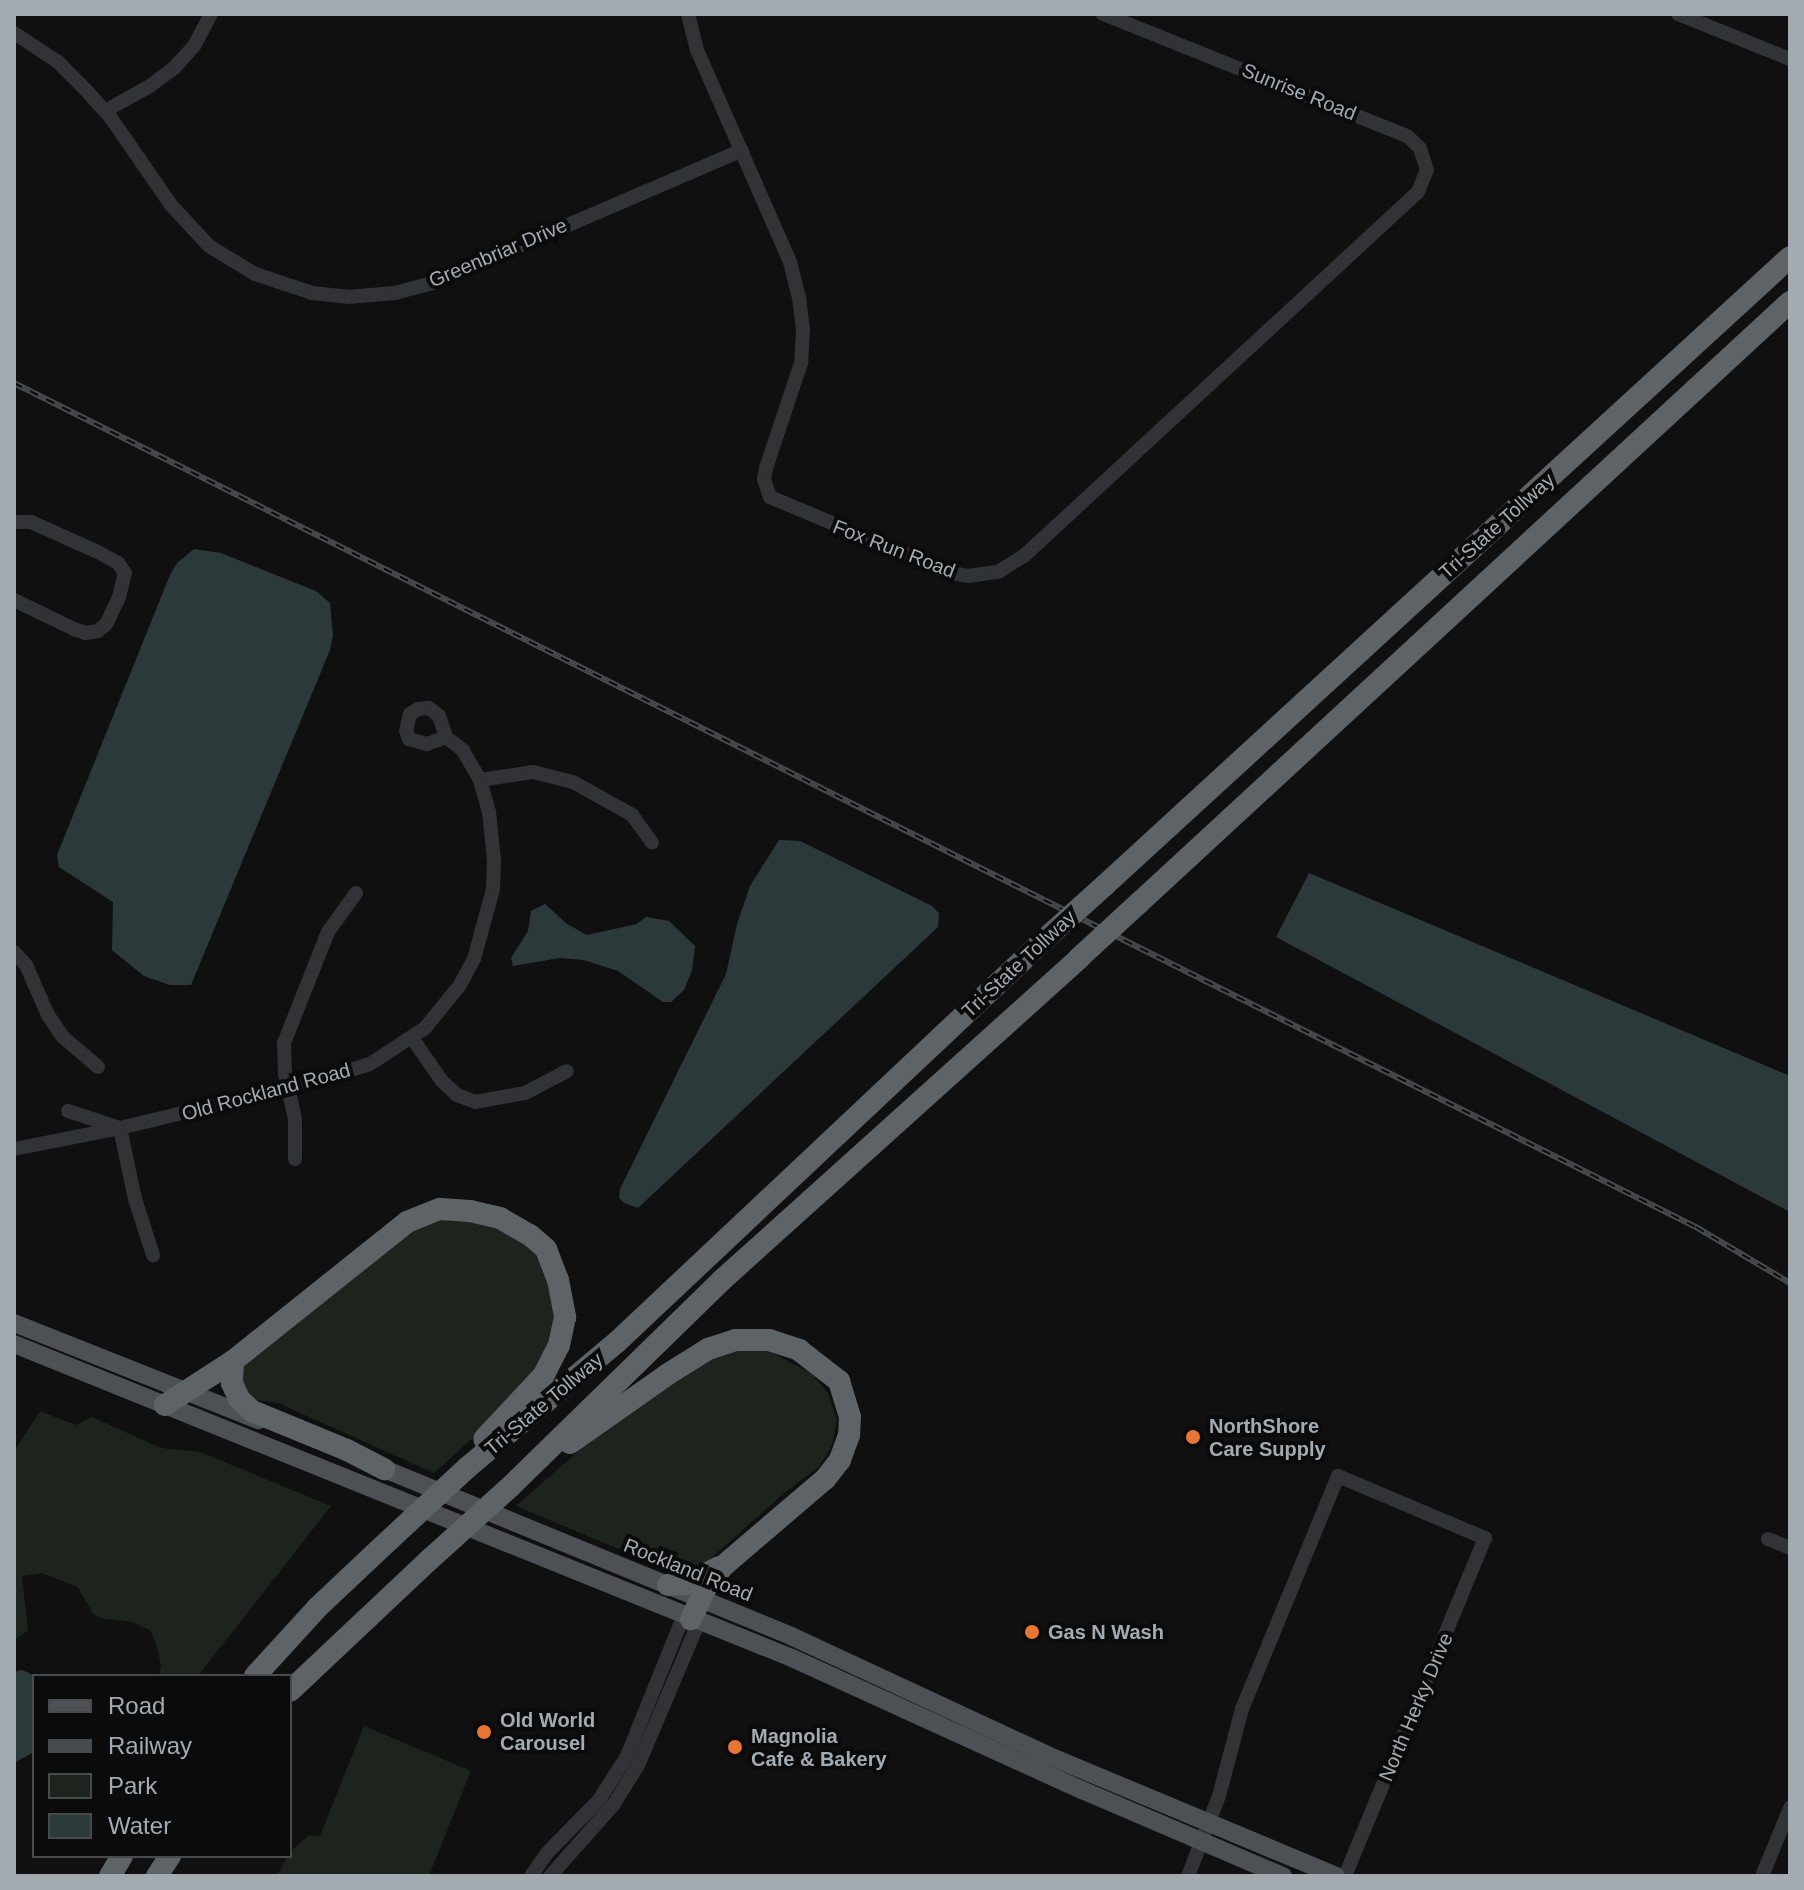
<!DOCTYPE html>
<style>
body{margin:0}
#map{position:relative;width:1804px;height:1890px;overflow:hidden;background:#101011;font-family:Arial,sans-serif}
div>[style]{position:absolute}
.green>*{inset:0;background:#1d241d}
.water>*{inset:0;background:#2c393b}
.minor>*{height:14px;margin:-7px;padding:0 7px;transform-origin:7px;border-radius:7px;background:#313336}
.major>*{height:18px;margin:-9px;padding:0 9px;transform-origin:9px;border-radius:9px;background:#4d5155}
.highway>*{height:22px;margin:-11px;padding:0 11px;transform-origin:11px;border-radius:11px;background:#5e6367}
.rail>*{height:6px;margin-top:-3px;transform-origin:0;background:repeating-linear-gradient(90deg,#0b0b0c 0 9px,#484c4f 0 18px);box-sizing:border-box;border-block:2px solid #484c4f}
.highway-bridge>*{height:22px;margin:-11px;padding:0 11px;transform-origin:11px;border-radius:11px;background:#5e6367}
.dots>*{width:22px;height:22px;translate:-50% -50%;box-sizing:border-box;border:4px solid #0b0b0c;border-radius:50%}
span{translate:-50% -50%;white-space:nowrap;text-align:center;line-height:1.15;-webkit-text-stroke:8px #0b0b0c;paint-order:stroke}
.street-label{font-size:20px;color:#a2abb1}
.poi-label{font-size:20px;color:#a2abb1;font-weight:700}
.left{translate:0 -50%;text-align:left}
.frame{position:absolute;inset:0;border:16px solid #a2abb1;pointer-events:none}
.legend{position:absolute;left:32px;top:1674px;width:260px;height:184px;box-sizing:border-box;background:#0b0b0c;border:2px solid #474b4e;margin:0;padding:10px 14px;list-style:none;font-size:24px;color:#a2abb1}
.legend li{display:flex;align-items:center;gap:16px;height:40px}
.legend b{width:40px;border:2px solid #474b4e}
</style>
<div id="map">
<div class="green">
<i style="clip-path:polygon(440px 1212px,481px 1216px,546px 1252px,560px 1302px,551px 1352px,502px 1411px,434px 1473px,278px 1403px,251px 1399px,240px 1388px,240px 1375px,248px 1350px)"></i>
<i style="clip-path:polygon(765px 1349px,812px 1374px,828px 1393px,837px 1420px,832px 1445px,819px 1467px,783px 1494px,699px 1569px,688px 1576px,678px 1574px,516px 1506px,606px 1427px,718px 1352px)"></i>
<i style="clip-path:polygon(40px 1411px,76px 1425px,92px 1417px,161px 1448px,200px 1452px,331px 1506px,198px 1676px,159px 1676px,161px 1666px,157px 1646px,150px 1630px,132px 1622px,100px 1618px,93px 1614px,78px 1587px,42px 1573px,22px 1576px,28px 1630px,14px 1640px,14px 1451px)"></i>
<i style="clip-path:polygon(364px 1726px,471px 1771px,429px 1876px,277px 1876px,290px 1852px,309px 1835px,320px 1836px)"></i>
</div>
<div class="water">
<i style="clip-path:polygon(194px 549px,221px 553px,316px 591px,330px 603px,333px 635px,330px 650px,191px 985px,170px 985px,144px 976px,112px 950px,113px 902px,59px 867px,57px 855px,170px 575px,177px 563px)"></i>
<i style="clip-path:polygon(779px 840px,800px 841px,932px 906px,939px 913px,938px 927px,638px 1208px,624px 1203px,619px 1198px,620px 1189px,726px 974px,737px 924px,750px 886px)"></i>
<i style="clip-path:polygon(1309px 873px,1790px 1076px,1790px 1212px,1276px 937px)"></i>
<i style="clip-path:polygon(545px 904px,567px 924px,587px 935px,637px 924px,646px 917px,669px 921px,695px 946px,692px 970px,684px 990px,671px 1002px,663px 1002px,618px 971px,584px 960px,560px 958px,513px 966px,511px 958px,528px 931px,531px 911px)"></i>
<i style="clip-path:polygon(22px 1670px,35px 1676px,34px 1752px,14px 1763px,14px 1672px)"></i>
</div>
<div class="minor">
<i style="left:688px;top:14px;width:37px;rotate:76deg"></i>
<i style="left:697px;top:50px;width:232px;rotate:66.3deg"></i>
<i style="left:790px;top:262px;width:36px;rotate:76deg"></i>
<i style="left:799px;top:297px;width:32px;rotate:83deg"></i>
<i style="left:803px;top:329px;width:34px;rotate:93deg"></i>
<i style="left:801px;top:363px;width:111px;rotate:108.4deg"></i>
<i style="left:766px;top:468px;width:11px;rotate:100deg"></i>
<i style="left:764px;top:479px;width:19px;rotate:72deg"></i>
<i style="left:770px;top:497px;width:196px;rotate:22.8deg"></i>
<i style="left:951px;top:573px;width:17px;rotate:10deg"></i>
<i style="left:968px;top:576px;width:30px;rotate:-8deg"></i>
<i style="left:998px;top:572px;width:32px;rotate:-32deg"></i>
<i style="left:1025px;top:555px;width:535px;rotate:-42.73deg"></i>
<i style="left:1418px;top:192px;width:24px;rotate:-68deg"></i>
<i style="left:1427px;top:170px;width:23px;rotate:-108deg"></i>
<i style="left:1420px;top:148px;width:18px;rotate:-137deg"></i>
<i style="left:1407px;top:136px;width:328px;rotate:-158.1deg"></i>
<i style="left:1678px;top:14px;width:121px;rotate:21.9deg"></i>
<i style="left:14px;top:33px;width:53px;rotate:33.4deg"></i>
<i style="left:58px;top:62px;width:38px;rotate:45deg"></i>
<i style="left:85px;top:89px;width:39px;rotate:48deg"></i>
<i style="left:111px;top:118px;width:106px;rotate:55.4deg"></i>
<i style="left:171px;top:205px;width:56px;rotate:47.2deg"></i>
<i style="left:209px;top:246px;width:54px;rotate:31.3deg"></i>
<i style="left:255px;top:274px;width:60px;rotate:18.4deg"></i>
<i style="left:312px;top:293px;width:36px;rotate:6deg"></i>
<i style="left:348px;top:297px;width:47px;rotate:-4.9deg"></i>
<i style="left:395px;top:293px;width:42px;rotate:-15deg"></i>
<i style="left:436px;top:282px;width:333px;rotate:-23.3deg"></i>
<i style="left:105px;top:111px;width:51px;rotate:-29.1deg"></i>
<i style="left:150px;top:86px;width:31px;rotate:-37deg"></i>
<i style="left:175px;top:67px;width:28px;rotate:-48deg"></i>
<i style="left:194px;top:46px;width:36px;rotate:-62deg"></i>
<i style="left:14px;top:522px;width:17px"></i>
<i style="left:31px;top:522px;width:73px;rotate:24.1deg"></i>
<i style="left:98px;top:552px;width:23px;rotate:29deg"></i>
<i style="left:118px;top:563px;width:12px;rotate:55deg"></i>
<i style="left:125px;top:573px;width:25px;rotate:104deg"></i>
<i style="left:119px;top:597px;width:29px;rotate:115deg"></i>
<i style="left:107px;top:623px;width:12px;rotate:138deg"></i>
<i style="left:98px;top:631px;width:12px;rotate:171deg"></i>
<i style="left:86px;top:633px;width:13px;rotate:-162deg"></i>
<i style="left:74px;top:629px;width:67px;rotate:-154.2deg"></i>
<i style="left:480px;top:780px;width:54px;rotate:-8.6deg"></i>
<i style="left:533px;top:772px;width:41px;rotate:14deg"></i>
<i style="left:573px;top:782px;width:68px;rotate:29.2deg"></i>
<i style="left:632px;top:815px;width:34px;rotate:54deg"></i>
<i style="left:14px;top:952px;width:18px;rotate:47deg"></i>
<i style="left:26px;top:965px;width:55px;rotate:66.3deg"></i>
<i style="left:48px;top:1015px;width:27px;rotate:56deg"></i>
<i style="left:63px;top:1037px;width:46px;rotate:40.6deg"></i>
<i style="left:412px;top:1038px;width:52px;rotate:55.1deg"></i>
<i style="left:442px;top:1081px;width:21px;rotate:43deg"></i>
<i style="left:457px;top:1095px;width:19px;rotate:21deg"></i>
<i style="left:475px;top:1102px;width:51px;rotate:-10.2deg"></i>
<i style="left:525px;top:1093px;width:47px;rotate:-27.6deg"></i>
<i style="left:68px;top:1111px;width:55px;rotate:18.1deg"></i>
<i style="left:120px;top:1128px;width:73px;rotate:78.1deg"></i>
<i style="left:135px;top:1199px;width:59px;rotate:72.2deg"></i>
<i style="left:14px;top:1149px;width:108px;rotate:-11.2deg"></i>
<i style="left:120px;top:1128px;width:212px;rotate:-13.6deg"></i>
<i style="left:326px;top:1078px;width:46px;rotate:-17.7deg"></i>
<i style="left:370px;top:1064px;width:66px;rotate:-33.2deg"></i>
<i style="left:425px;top:1028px;width:55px;rotate:-50.9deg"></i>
<i style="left:460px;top:985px;width:30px;rotate:-62deg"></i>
<i style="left:474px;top:959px;width:73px;rotate:-74.8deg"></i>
<i style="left:493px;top:889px;width:28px;rotate:-88deg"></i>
<i style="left:494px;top:861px;width:49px;rotate:-95.8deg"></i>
<i style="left:489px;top:812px;width:33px;rotate:-106deg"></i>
<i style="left:480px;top:780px;width:34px;rotate:-120deg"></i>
<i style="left:463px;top:750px;width:21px;rotate:-143deg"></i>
<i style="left:446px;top:737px;width:22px;rotate:-108deg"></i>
<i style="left:439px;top:716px;width:13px;rotate:-141deg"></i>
<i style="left:429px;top:708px;width:11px;rotate:175deg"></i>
<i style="left:418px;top:709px;width:9px;rotate:148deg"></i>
<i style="left:410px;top:714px;width:17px;rotate:103deg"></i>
<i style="left:406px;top:731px;width:9px;rotate:69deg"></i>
<i style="left:409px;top:739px;width:19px;rotate:16deg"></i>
<i style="left:427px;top:744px;width:20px;rotate:-20deg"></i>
<i style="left:295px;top:1159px;width:40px;rotate:-90deg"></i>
<i style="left:295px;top:1119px;width:46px;rotate:-102.5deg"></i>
<i style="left:285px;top:1074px;width:31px;rotate:-92deg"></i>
<i style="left:284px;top:1043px;width:119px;rotate:-68.4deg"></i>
<i style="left:328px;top:932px;width:48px;rotate:-54.3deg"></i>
<i style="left:1768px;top:1539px;width:24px;rotate:22deg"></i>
<i style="left:531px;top:1876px;width:28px;rotate:-55deg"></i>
<i style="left:547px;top:1853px;width:74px;rotate:-45.5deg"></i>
<i style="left:599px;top:1800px;width:52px;rotate:-57.5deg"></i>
<i style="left:627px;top:1756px;width:141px;rotate:-68deg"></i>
<i style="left:680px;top:1625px;width:13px;rotate:-29deg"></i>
<i style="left:691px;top:1619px;width:13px;rotate:72deg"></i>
<i style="left:695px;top:1631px;width:146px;rotate:113deg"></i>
<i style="left:638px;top:1765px;width:46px;rotate:121.6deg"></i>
<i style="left:614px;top:1804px;width:96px;rotate:131.6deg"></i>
<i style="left:1188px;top:1876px;width:86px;rotate:-68.8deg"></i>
<i style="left:1219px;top:1796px;width:90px;rotate:-75.2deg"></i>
<i style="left:1242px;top:1709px;width:252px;rotate:-67.6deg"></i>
<i style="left:1338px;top:1476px;width:160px;rotate:22.9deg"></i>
<i style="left:1485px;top:1538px;width:366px;rotate:112.5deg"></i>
<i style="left:1762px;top:1876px;width:74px;rotate:-67.6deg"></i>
</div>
<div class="major">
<i style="left:14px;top:1323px;width:263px;rotate:21.7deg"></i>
<i style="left:14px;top:1344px;width:839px;rotate:21.98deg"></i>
<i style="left:792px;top:1658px;width:319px;rotate:24.5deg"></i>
<i style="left:1082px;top:1790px;width:219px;rotate:23.2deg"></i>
<i style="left:372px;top:1464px;width:453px;rotate:22.3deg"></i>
<i style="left:791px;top:1636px;width:282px;rotate:24.9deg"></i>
<i style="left:1047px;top:1755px;width:313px;rotate:22.7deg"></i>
</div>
<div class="highway">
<i style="left:1105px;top:885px;width:929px;rotate:-42.51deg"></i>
<i style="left:1140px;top:902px;width:885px;rotate:-42.71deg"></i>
<i style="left:233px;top:1361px;width:22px;rotate:93deg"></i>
<i style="left:232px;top:1383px;width:17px;rotate:66deg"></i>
<i style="left:239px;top:1399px;width:18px;rotate:43deg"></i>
<i style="left:252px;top:1411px;width:103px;rotate:22.3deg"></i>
<i style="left:347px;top:1450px;width:42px;rotate:27.2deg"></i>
<i style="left:165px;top:1405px;width:81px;rotate:-32.9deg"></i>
<i style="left:233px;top:1361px;width:223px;rotate:-38.6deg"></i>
<i style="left:407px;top:1222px;width:35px;rotate:-22deg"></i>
<i style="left:440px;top:1209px;width:30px;rotate:4deg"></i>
<i style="left:470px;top:1211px;width:31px;rotate:13deg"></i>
<i style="left:500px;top:1218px;width:34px;rotate:30deg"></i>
<i style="left:530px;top:1235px;width:21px;rotate:41deg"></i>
<i style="left:546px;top:1249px;width:33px;rotate:69deg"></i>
<i style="left:558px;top:1280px;width:38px;rotate:79deg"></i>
<i style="left:565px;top:1317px;width:29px;rotate:102deg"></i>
<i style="left:559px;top:1345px;width:35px;rotate:117deg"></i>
<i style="left:543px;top:1376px;width:86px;rotate:133.1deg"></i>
<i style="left:570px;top:1443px;width:120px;rotate:-35.1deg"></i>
<i style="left:668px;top:1374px;width:47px;rotate:-32deg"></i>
<i style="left:708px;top:1349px;width:29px;rotate:-18deg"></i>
<i style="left:736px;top:1340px;width:33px"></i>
<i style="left:769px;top:1340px;width:32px;rotate:18deg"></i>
<i style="left:799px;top:1350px;width:51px;rotate:37.8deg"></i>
<i style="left:839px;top:1381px;width:38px;rotate:73deg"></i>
<i style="left:850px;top:1417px;width:18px;rotate:93deg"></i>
<i style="left:849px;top:1435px;width:27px;rotate:110deg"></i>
<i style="left:840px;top:1460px;width:24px;rotate:128deg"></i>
<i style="left:825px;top:1479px;width:134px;rotate:139.5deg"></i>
<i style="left:723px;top:1566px;width:26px;rotate:129deg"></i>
<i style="left:707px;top:1586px;width:37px;rotate:116deg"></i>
<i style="left:468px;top:1467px;width:194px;rotate:-40deg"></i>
<i style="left:617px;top:1342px;width:586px;rotate:-43.27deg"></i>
<i style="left:512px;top:1485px;width:293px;rotate:-44.3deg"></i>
<i style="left:722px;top:1280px;width:481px;rotate:-42deg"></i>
<i style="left:668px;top:1585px;width:18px;rotate:-3deg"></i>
<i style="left:686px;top:1584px;width:36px;rotate:-27deg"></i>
<i style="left:255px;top:1676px;width:92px;rotate:-47.6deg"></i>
<i style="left:317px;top:1608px;width:93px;rotate:-43.3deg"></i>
<i style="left:290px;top:1691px;width:190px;rotate:-43.3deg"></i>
<i style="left:110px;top:1876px;width:23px;rotate:-59deg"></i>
<i style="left:157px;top:1876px;width:24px;rotate:-57deg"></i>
</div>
<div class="rail">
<i style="left:14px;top:383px;width:1882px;rotate:26.65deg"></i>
<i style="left:1696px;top:1227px;width:109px;rotate:30.8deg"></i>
</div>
<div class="highway-bridge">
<i style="left:1044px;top:940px;width:82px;rotate:-42deg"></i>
<i style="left:1079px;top:958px;width:83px;rotate:-42.6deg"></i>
<i style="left:385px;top:1544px;width:113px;rotate:-42.9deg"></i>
<i style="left:428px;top:1561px;width:113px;rotate:-42.1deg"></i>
</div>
<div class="dots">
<i style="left:1193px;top:1437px;background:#e77533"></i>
<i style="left:1032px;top:1632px;background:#e77533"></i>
<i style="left:484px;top:1732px;background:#e77533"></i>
<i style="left:735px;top:1747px;background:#e77533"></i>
</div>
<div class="street-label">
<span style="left:1299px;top:92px;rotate:22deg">Sunrise Road</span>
<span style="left:498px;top:253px;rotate:-23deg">Greenbriar Drive</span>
<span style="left:1497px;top:526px;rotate:-42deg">Tri-State Tollway</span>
<span style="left:894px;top:549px;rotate:21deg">Fox Run Road</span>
<span style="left:1019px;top:964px;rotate:-43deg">Tri-State Tollway</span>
<span style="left:266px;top:1092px;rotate:-15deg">Old Rockland Road</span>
<span style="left:544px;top:1404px;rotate:-40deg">Tri-State Tollway</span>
<span style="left:688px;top:1570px;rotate:22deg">Rockland Road</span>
<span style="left:1416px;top:1707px;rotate:-67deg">North Herky Drive</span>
</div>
<div class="poi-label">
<span class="left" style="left:1209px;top:1438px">NorthShore<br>Care Supply</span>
<span class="left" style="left:1048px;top:1632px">Gas N Wash</span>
<span class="left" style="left:500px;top:1732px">Old World<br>Carousel</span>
<span class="left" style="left:751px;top:1748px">Magnolia<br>Cafe &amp; Bakery</span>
</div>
<div class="frame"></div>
<ul class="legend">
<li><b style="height:10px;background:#4d5155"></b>Road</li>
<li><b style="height:10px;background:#484c4f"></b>Railway</li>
<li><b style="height:22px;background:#1d241d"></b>Park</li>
<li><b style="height:22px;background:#2c393b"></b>Water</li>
</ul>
</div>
